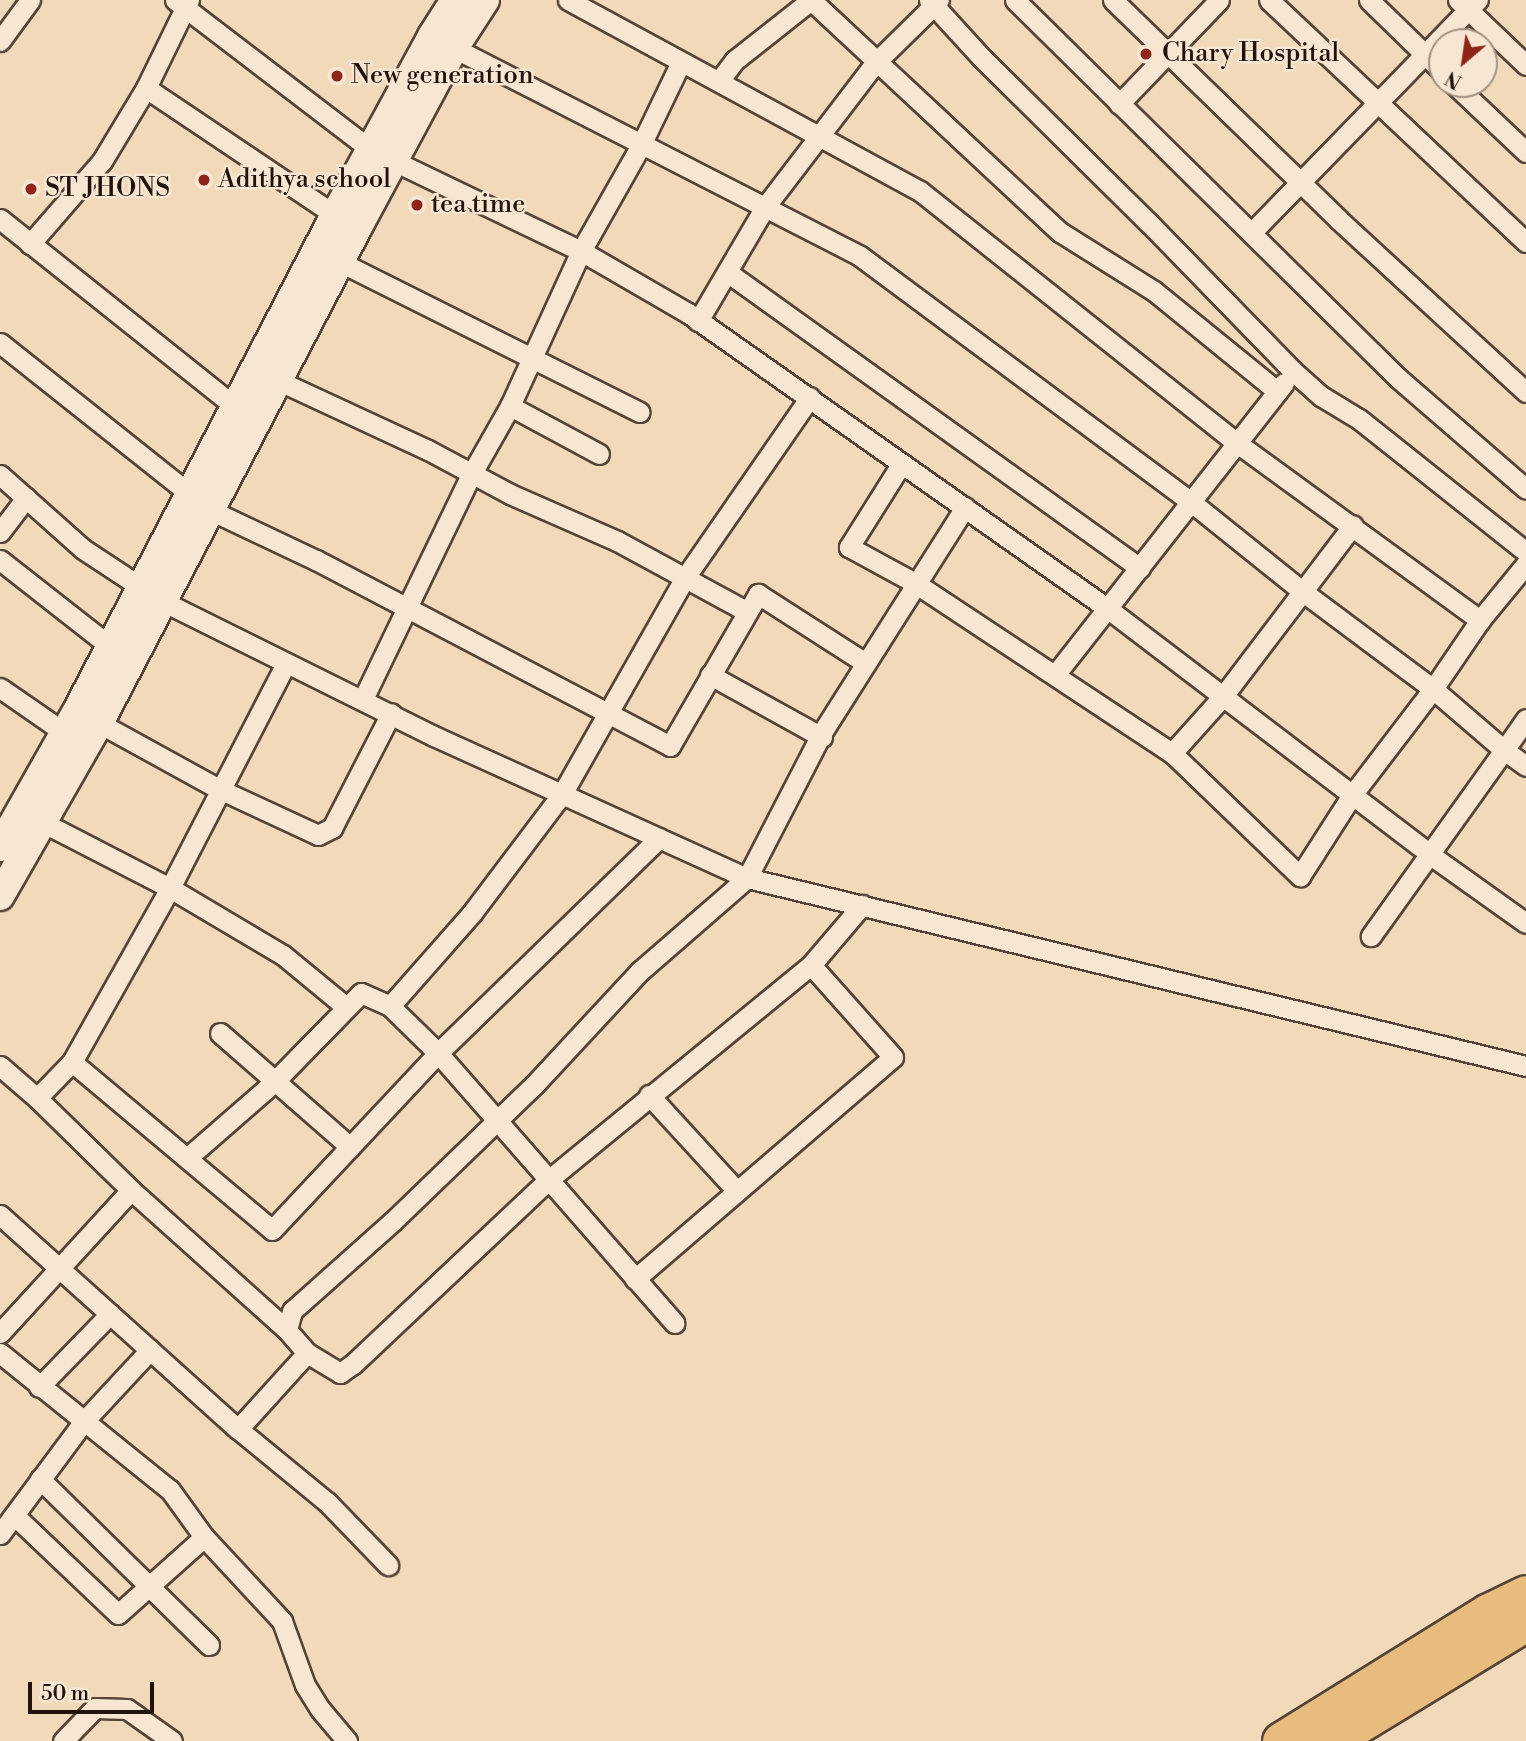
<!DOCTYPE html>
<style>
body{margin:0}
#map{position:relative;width:1526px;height:1741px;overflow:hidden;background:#f1d9b9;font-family:"Libre Bodoni",serif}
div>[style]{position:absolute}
.roads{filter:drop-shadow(2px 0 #554437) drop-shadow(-2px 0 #554437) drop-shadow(0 2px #554437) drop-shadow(0 -2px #554437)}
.street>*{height:19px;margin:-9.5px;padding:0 9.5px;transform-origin:9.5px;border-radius:9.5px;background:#f6e6d2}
.secondary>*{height:28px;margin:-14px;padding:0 14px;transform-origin:14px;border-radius:14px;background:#f6e6d2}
.highway>*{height:37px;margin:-18.5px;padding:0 18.5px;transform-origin:18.5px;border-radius:18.5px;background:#e8bc7c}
.dots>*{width:19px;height:19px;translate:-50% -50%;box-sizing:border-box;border:4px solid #f6e6d2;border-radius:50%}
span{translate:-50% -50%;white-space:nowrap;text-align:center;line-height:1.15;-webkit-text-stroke:5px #f6e6d2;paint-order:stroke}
.poi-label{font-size:26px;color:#21130c}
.left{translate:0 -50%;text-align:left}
.north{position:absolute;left:1428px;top:28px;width:70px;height:70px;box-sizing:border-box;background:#f6e6d2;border:2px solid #a19283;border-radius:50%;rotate:209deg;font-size:19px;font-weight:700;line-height:28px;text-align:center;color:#21130c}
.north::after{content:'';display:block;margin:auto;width:24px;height:32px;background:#8f2418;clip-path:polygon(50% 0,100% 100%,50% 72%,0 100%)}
.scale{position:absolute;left:28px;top:1682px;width:126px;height:32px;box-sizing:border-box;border:4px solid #21130c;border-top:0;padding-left:9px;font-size:21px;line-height:24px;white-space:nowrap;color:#21130c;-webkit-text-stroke:5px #f6e6d2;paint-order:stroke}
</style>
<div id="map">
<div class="roads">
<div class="street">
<i style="left:175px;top:0;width:247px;rotate:37.4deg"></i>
<i style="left:371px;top:150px;width:233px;rotate:25.7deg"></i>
<i style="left:581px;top:251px;width:124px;rotate:30.1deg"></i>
<i style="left:688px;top:313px;width:512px;rotate:35.15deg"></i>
<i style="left:1107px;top:608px;width:409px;rotate:37.3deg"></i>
<i style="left:1432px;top:856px;width:115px;rotate:35.5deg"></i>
<i style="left:568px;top:0;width:400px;rotate:28.5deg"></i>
<i style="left:920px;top:191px;width:405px;rotate:38.5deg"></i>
<i style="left:1237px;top:443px;width:301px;rotate:36.1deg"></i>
<i style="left:811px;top:0;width:340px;rotate:43deg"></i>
<i style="left:1060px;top:232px;width:111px;rotate:32.1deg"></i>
<i style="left:1154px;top:291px;width:159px;rotate:39.1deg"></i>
<i style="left:929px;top:0;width:79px;rotate:47.6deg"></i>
<i style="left:982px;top:58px;width:235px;rotate:44.7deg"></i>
<i style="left:1149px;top:223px;width:206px;rotate:45.8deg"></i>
<i style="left:1293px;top:371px;width:38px;rotate:42deg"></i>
<i style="left:1321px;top:396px;width:44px;rotate:31.2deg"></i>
<i style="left:1359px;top:419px;width:213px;rotate:38.5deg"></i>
<i style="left:1015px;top:0;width:538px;rotate:44.62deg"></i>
<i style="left:1398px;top:378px;width:169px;rotate:40.9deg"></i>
<i style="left:1113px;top:0;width:315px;rotate:44.2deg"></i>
<i style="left:1339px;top:220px;width:254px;rotate:42.6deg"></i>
<i style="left:1269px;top:0;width:353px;rotate:43.3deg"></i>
<i style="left:1369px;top:0;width:102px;rotate:44.2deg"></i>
<i style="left:1458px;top:0;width:94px;rotate:43.7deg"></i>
<i style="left:0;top:41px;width:51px;rotate:-53.8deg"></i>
<i style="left:454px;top:48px;width:456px;rotate:27.1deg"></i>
<i style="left:860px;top:256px;width:411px;rotate:36.6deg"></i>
<i style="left:1190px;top:501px;width:144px;rotate:38.8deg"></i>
<i style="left:1302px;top:591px;width:164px;rotate:36.8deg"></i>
<i style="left:1433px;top:689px;width:94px;rotate:40.7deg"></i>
<i style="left:1504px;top:750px;width:229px;rotate:125.6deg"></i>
<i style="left:719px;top:81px;width:26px;rotate:-53deg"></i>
<i style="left:735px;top:60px;width:97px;rotate:-38.3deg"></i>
<i style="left:1454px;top:84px;width:99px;rotate:43.4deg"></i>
<i style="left:146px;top:88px;width:228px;rotate:33.9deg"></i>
<i style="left:1119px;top:104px;width:144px;rotate:-46.1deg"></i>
<i style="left:0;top:219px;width:300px;rotate:38.6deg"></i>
<i style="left:1252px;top:232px;width:324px;rotate:-45.8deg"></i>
<i style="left:30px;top:244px;width:110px;rotate:-49.1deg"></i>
<i style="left:102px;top:161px;width:85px;rotate:-58.9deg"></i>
<i style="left:146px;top:88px;width:98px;rotate:-64deg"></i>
<i style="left:340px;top:262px;width:335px;rotate:26.6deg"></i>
<i style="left:727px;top:272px;width:508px;rotate:35.63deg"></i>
<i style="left:698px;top:321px;width:132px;rotate:-59.6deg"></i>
<i style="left:765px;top:207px;width:183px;rotate:-52.6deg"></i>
<i style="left:876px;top:62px;width:88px;rotate:-44.5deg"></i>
<i style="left:0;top:343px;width:244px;rotate:38.5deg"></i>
<i style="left:277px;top:380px;width:166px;rotate:24.9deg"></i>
<i style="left:428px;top:450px;width:93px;rotate:28.2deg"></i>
<i style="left:510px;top:494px;width:117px;rotate:23.7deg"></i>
<i style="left:617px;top:541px;width:147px;rotate:28.5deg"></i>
<i style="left:510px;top:406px;width:101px;rotate:28.3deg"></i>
<i style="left:900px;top:466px;width:96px;rotate:122.2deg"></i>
<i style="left:849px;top:547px;width:75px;rotate:28.6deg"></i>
<i style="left:915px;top:583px;width:308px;rotate:33.5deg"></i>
<i style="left:1172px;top:753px;width:178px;rotate:43.9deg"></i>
<i style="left:1300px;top:876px;width:96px;rotate:-57.3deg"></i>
<i style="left:1352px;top:795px;width:133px;rotate:-52.6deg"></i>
<i style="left:1433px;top:689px;width:83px;rotate:-55.7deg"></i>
<i style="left:1480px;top:620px;width:72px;rotate:-50.6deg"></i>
<i style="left:0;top:475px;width:111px;rotate:41.7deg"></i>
<i style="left:83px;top:549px;width:95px;rotate:33.4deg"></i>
<i style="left:162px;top:601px;width:304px;rotate:26.4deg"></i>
<i style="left:434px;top:736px;width:344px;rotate:24.4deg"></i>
<i style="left:747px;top:878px;width:801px;rotate:13.57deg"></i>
<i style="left:210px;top:510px;width:117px;rotate:25.3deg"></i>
<i style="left:316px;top:560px;width:400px;rotate:27.7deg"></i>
<i style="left:670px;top:746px;width:176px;rotate:-59.9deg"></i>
<i style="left:758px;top:594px;width:126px;rotate:32.7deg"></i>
<i style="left:0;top:532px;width:43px;rotate:-52.6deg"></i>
<i style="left:0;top:560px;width:141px;rotate:38.1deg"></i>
<i style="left:710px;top:675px;width:128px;rotate:29deg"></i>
<i style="left:1055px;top:675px;width:371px;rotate:-51.9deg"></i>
<i style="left:0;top:688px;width:79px;rotate:34.7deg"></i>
<i style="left:363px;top:699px;width:251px;rotate:-64.3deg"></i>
<i style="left:472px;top:473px;width:77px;rotate:-60.4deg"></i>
<i style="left:510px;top:406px;width:170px;rotate:-65.4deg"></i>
<i style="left:581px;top:251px;width:122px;rotate:-60.5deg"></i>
<i style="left:641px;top:145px;width:92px;rotate:-64.3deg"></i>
<i style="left:1526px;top:719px;width:38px;rotate:125deg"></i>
<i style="left:1504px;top:750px;width:27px;rotate:36deg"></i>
<i style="left:99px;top:723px;width:137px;rotate:28.8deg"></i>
<i style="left:219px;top:789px;width:109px;rotate:24.9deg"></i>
<i style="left:318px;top:835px;width:16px;rotate:-27deg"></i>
<i style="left:332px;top:828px;width:129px;rotate:-62.8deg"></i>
<i style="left:1172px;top:753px;width:78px;rotate:-48.1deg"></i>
<i style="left:1224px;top:695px;width:213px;rotate:-52.8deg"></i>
<i style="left:44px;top:823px;width:142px;rotate:27.3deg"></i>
<i style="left:170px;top:888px;width:131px;rotate:30.7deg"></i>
<i style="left:283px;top:955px;width:82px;rotate:39.5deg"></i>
<i style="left:390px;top:1006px;width:124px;rotate:-48.6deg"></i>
<i style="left:472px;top:913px;width:149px;rotate:-52.9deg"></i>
<i style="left:562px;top:794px;width:247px;rotate:-60.4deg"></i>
<i style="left:684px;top:579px;width:221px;rotate:-55.3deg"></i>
<i style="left:220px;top:1033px;width:173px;rotate:41.2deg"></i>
<i style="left:72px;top:1062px;width:261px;rotate:40deg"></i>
<i style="left:272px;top:1230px;width:243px;rotate:-46.8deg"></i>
<i style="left:438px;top:1053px;width:308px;rotate:-44.2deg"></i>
<i style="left:0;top:1066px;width:49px;rotate:40.9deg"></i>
<i style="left:37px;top:1098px;width:132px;rotate:44.4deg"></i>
<i style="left:131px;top:1190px;width:210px;rotate:41.9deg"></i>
<i style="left:649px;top:1095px;width:130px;rotate:47.5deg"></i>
<i style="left:37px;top:1098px;width:50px;rotate:-45.8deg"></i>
<i style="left:72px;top:1062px;width:200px;rotate:-60.6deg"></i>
<i style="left:170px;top:888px;width:253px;rotate:-62.7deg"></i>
<i style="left:187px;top:1158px;width:114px;rotate:-41.1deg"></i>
<i style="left:273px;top:1083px;width:126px;rotate:-45.6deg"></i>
<i style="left:361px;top:993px;width:32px;rotate:24deg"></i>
<i style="left:390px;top:1006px;width:67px;rotate:44.4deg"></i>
<i style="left:438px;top:1053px;width:359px;rotate:48.8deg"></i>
<i style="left:0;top:1215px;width:320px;rotate:42deg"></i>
<i style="left:238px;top:1429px;width:103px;rotate:-47.8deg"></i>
<i style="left:307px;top:1353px;width:30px;rotate:-131deg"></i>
<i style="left:287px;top:1330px;width:20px;rotate:-75deg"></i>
<i style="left:292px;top:1311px;width:135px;rotate:-41.7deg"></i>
<i style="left:393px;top:1221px;width:196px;rotate:-44deg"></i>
<i style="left:534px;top:1085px;width:156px;rotate:-47.1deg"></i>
<i style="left:640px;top:971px;width:142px;rotate:-41deg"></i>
<i style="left:747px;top:878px;width:165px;rotate:-62.7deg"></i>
<i style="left:823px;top:731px;width:265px;rotate:-57.6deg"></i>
<i style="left:635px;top:1279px;width:340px;rotate:-40.7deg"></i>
<i style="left:893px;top:1057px;width:123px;rotate:-131.7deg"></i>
<i style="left:0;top:1333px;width:194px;rotate:-47.5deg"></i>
<i style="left:0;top:1353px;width:218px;rotate:38.9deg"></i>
<i style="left:170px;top:1490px;width:58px;rotate:54.1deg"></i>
<i style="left:204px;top:1537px;width:115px;rotate:47.1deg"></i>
<i style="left:282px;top:1621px;width:68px;rotate:70.2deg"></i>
<i style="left:305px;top:1685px;width:28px;rotate:58deg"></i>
<i style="left:320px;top:1709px;width:42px;rotate:49.8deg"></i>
<i style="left:307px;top:1353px;width:39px;rotate:31deg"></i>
<i style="left:340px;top:1373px;width:16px;rotate:-35deg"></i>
<i style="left:353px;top:1364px;width:267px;rotate:-43.3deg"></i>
<i style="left:547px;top:1181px;width:341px;rotate:-39.3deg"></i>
<i style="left:811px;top:965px;width:79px;rotate:-49.6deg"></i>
<i style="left:39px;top:1387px;width:102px;rotate:-45.8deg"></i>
<i style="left:238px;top:1429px;width:115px;rotate:39.4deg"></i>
<i style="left:327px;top:1502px;width:88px;rotate:45.9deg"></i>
<i style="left:40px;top:1479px;width:237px;rotate:44.5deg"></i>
<i style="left:15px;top:1516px;width:142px;rotate:43.6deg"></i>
<i style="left:118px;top:1614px;width:115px;rotate:-41.8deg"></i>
<i style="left:0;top:1534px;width:141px;rotate:-53.4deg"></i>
<i style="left:84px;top:1421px;width:97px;rotate:-47.1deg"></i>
<i style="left:63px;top:1741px;width:46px;rotate:-45.9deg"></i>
<i style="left:95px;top:1708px;width:32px;rotate:2deg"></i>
<i style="left:127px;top:1709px;width:55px;rotate:35.4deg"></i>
</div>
<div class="secondary">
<i style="left:0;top:847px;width:156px;rotate:-60.5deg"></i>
<i style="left:77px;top:711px;width:559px;rotate:-62.52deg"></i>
<i style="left:335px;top:215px;width:204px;rotate:-61.5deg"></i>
<i style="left:432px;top:36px;width:43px;rotate:-57.4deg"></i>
<i style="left:0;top:896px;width:199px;rotate:-60.2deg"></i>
<i style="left:99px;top:723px;width:560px;rotate:-62.43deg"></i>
<i style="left:358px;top:227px;width:203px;rotate:-61.8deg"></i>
<i style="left:454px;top:48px;width:57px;rotate:-57.1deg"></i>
</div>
<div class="highway">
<i style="left:1281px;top:1741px;width:243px;rotate:-31.9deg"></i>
<i style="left:1487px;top:1613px;width:43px;rotate:-26deg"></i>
<i style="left:1331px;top:1741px;width:228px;rotate:-31.4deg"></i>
</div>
</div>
<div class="dots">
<i style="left:1146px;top:54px;background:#8f2418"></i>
<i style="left:337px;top:76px;background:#8f2418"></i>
<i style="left:204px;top:180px;background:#8f2418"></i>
<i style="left:31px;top:189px;background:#8f2418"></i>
<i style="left:417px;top:205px;background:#8f2418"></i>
</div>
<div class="poi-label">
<span class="left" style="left:1162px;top:54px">Chary Hospital</span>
<span class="left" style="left:351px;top:76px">New generation</span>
<span class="left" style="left:218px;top:180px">Adithya school</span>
<span class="left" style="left:45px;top:189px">ST JHONS</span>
<span class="left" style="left:431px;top:205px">tea time</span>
</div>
<div class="north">N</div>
<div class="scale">50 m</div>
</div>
